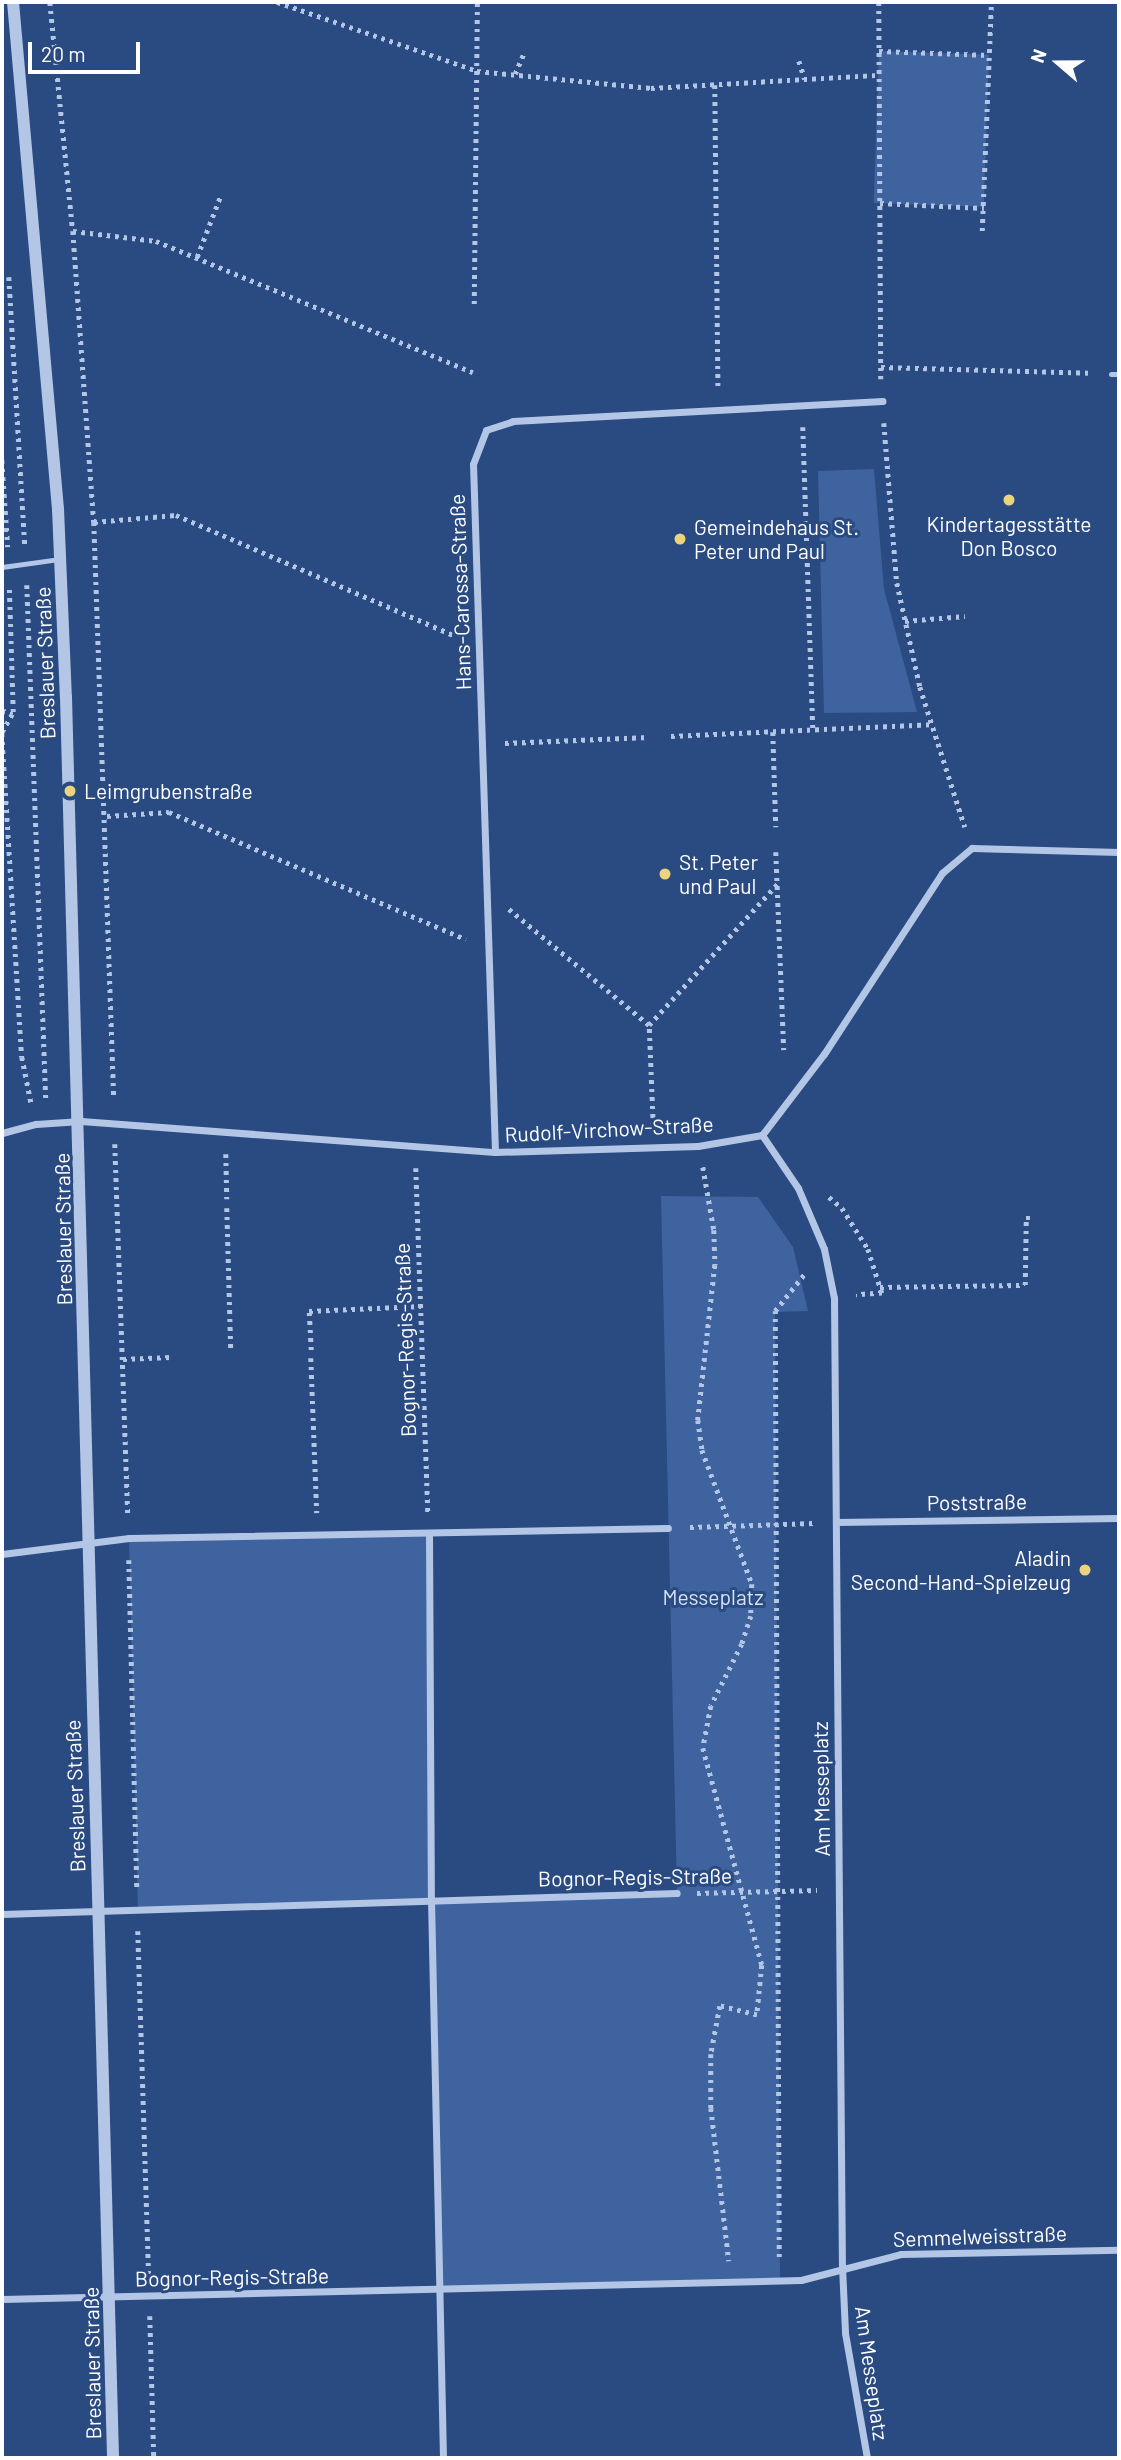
<!DOCTYPE html>
<meta charset="utf-8">
<style>
body{margin:0}
#map{position:relative;width:1121px;height:2460px;overflow:hidden;background:#2a4a82;font-family:Barlow,sans-serif}
div>[style]{position:absolute}
.green>*{inset:0;background:#3f639f;transform-origin:0 0}
.path>*{height:4.5px;margin-top:-2.25px;transform-origin:0;background:repeating-linear-gradient(90deg,#b3c6e6 0 3.5px,transparent 0 8.5px)}
.service>*{height:5px;margin:-2.5px;padding:0 2.5px;transform-origin:2.5px;border-radius:2.5px;background:#b3c6e6}
.minor>*{height:7px;margin:-3.5px;padding:0 3.5px;transform-origin:3.5px;border-radius:3.5px;background:#b3c6e6}
.tertiary>*{height:12px;margin:-6px;padding:0 6px;transform-origin:6px;border-radius:6px;background:#b3c6e6}
.dots>*{width:19px;height:19px;translate:-50% -50%;box-sizing:border-box;border:4px solid #2a4a82;border-radius:50%}
span{translate:-50% -50%;white-space:nowrap;text-align:center;line-height:1.15;-webkit-text-stroke:6px #2a4a82;paint-order:stroke}
.poi-label{font-size:21px;color:#fff}
.left{translate:0 -50%;text-align:left}
.right{translate:-100% -50%;text-align:right}
.street-label{font-size:21px;color:#fff}
.park-label{font-size:21px;color:#d6e2f5}
.frame{position:absolute;inset:0;border:4px solid #fff;pointer-events:none}
.north{position:absolute;left:1023px;top:28px;width:70px;height:70px;-webkit-text-stroke:5px #2a4a82;paint-order:stroke;rotate:290deg;font-size:19px;font-weight:700;line-height:28px;text-align:center;color:#fff}
.north::after{content:'';display:block;margin:auto;width:24px;height:32px;background:#fff;clip-path:polygon(50% 0,100% 100%,50% 72%,0 100%)}
.scale{position:absolute;left:28px;top:42px;width:112px;height:32px;box-sizing:border-box;border:4px solid #fff;border-top:0;padding-left:9px;font-size:21px;line-height:24px;white-space:nowrap;color:#fff;-webkit-text-stroke:5px #2a4a82;paint-order:stroke}
</style>
<div id="map">
<div class="green">
<i style="left:879px;top:51px;width:110px;height:152px;rotate:2deg"></i>
<i style="clip-path:polygon(874px 469px,884px 589px,917px 712px,824px 713px,818px 471px)"></i>
<i style="clip-path:polygon(661px 1196px,758px 1197px,793px 1247px,808px 1311px,775px 1312px,780px 2281px,439px 2289px,431px 1899px,138px 1910px,129px 1538px,429px 1533px,431px 1899px,677px 1893px)"></i>
</div>
<div class="path">
<i style="left:50px;top:2px;width:230px;rotate:84.3deg"></i>
<i style="left:73px;top:231px;width:292px;rotate:85.9deg"></i>
<i style="left:94px;top:522px;width:578px;rotate:88.02deg"></i>
<i style="left:277px;top:2px;width:212px;rotate:19deg"></i>
<i style="left:477px;top:71px;width:175px;rotate:5.6deg"></i>
<i style="left:651px;top:88px;width:228px;rotate:-3.3deg"></i>
<i style="left:879px;top:2px;width:377px;rotate:89.7deg"></i>
<i style="left:879px;top:51px;width:110px;rotate:2.1deg"></i>
<i style="left:799px;top:61px;width:19px;rotate:72deg"></i>
<i style="left:515px;top:74px;width:25px;rotate:-67deg"></i>
<i style="left:715px;top:85px;width:303px;rotate:89.4deg"></i>
<i style="left:880px;top:203px;width:104px;rotate:2.8deg"></i>
<i style="left:73px;top:231px;width:84px;rotate:6.9deg"></i>
<i style="left:156px;top:241px;width:343px;rotate:22.5deg"></i>
<i style="left:982px;top:231px;width:229px;rotate:-87.7deg"></i>
<i style="left:197px;top:257px;width:64px;rotate:-69deg"></i>
<i style="left:9px;top:277px;width:268px;rotate:86.6deg"></i>
<i style="left:474px;top:304px;width:302px;rotate:-89.4deg"></i>
<i style="left:881px;top:367px;width:209px;rotate:1.6deg"></i>
<i style="left:884px;top:423px;width:161px;rotate:85.4deg"></i>
<i style="left:897px;top:583px;width:107px;rotate:77.5deg"></i>
<i style="left:920px;top:687px;width:147px;rotate:72.2deg"></i>
<i style="left:803px;top:427px;width:304px;rotate:88.1deg"></i>
<i style="left:2px;top:460px;width:87px;rotate:86.1deg"></i>
<i style="left:94px;top:522px;width:82px;rotate:-4.9deg"></i>
<i style="left:176px;top:515px;width:305px;rotate:23.4deg"></i>
<i style="left:27px;top:585px;width:516px;rotate:87.89deg"></i>
<i style="left:905px;top:621px;width:60px;rotate:-4.8deg"></i>
<i style="left:2px;top:711px;width:11px;rotate:5deg"></i>
<i style="left:2px;top:732px;width:23px;rotate:-61deg"></i>
<i style="left:13px;top:712px;width:125px;rotate:-91.8deg"></i>
<i style="left:773px;top:732px;width:95px;rotate:88.2deg"></i>
<i style="left:2px;top:733px;width:325px;rotate:86.5deg"></i>
<i style="left:22px;top:1057px;width:46px;rotate:78.7deg"></i>
<i style="left:671px;top:736px;width:261px;rotate:-2.6deg"></i>
<i style="left:505px;top:743px;width:144px;rotate:-2.4deg"></i>
<i style="left:107px;top:816px;width:62px;rotate:-3.7deg"></i>
<i style="left:169px;top:812px;width:323px;rotate:23.2deg"></i>
<i style="left:776px;top:852px;width:198px;rotate:87.7deg"></i>
<i style="left:509px;top:909px;width:182px;rotate:39.6deg"></i>
<i style="left:653px;top:1126px;width:101px;rotate:-92.3deg"></i>
<i style="left:649px;top:1025px;width:192px;rotate:-47.7deg"></i>
<i style="left:115px;top:1144px;width:372px;rotate:88deg"></i>
<i style="left:226px;top:1154px;width:45px;rotate:88.7deg"></i>
<i style="left:703px;top:1167px;width:64px;rotate:80.1deg"></i>
<i style="left:714px;top:1230px;width:35px;rotate:88deg"></i>
<i style="left:715px;top:1265px;width:156px;rotate:96.3deg"></i>
<i style="left:698px;top:1420px;width:30px;rotate:82deg"></i>
<i style="left:702px;top:1450px;width:143px;rotate:69.5deg"></i>
<i style="left:752px;top:1584px;width:32px;rotate:92deg"></i>
<i style="left:751px;top:1616px;width:29px;rotate:108deg"></i>
<i style="left:742px;top:1644px;width:69px;rotate:116.6deg"></i>
<i style="left:711px;top:1706px;width:43px;rotate:100.8deg"></i>
<i style="left:703px;top:1748px;width:225px;rotate:74.8deg"></i>
<i style="left:762px;top:1965px;width:50px;rotate:95.7deg"></i>
<i style="left:757px;top:2015px;width:38px;rotate:-166deg"></i>
<i style="left:720px;top:2006px;width:49px;rotate:100.6deg"></i>
<i style="left:711px;top:2054px;width:54px;rotate:90deg"></i>
<i style="left:711px;top:2108px;width:154px;rotate:83.3deg"></i>
<i style="left:416px;top:1168px;width:344px;rotate:88deg"></i>
<i style="left:829px;top:1197px;width:17px;rotate:40deg"></i>
<i style="left:842px;top:1208px;width:49px;rotate:57.6deg"></i>
<i style="left:868px;top:1249px;width:46px;rotate:72.3deg"></i>
<i style="left:882px;top:1293px;width:26px;rotate:176deg"></i>
<i style="left:227px;top:1208px;width:144px;rotate:88.4deg"></i>
<i style="left:880px;top:1287px;width:145px;rotate:-0.8deg"></i>
<i style="left:1025px;top:1285px;width:67px;rotate:-89.1deg"></i>
<i style="left:1026px;top:1218px;width:9px"></i>
<i style="left:311px;top:1350px;width:39px;rotate:-93deg"></i>
<i style="left:309px;top:1311px;width:112px;rotate:-2.6deg"></i>
<i style="left:311px;top:1358px;width:155px;rotate:87.8deg"></i>
<i style="left:123px;top:1359px;width:48px;rotate:-2.4deg"></i>
<i style="left:690px;top:1527px;width:124px;rotate:-1.8deg"></i>
<i style="left:129px;top:1560px;width:327px;rotate:88.6deg"></i>
<i style="left:697px;top:1893px;width:120px;rotate:-1.4deg"></i>
<i style="left:138px;top:1931px;width:344px;rotate:88.2deg"></i>
<i style="left:779px;top:2257px;width:946px;rotate:-90.24deg"></i>
<i style="left:775px;top:1311px;width:50px;rotate:-51.5deg"></i>
<i style="left:150px;top:2316px;width:142px;rotate:88.4deg"></i>
</div>
<div class="service">
<i style="left:1111px;top:374px;width:8px"></i>
<i style="left:2px;top:567px;width:59px;rotate:-7.9deg"></i>
</div>
<div class="minor">
<i style="left:2px;top:1133px;width:35px;rotate:-15deg"></i>
<i style="left:36px;top:1124px;width:45px;rotate:-3.8deg"></i>
<i style="left:81px;top:1121px;width:415px;rotate:4.3deg"></i>
<i style="left:495px;top:1152px;width:203px;rotate:-1.7deg"></i>
<i style="left:698px;top:1146px;width:65px;rotate:-9.8deg"></i>
<i style="left:762px;top:1135px;width:102px;rotate:-52.6deg"></i>
<i style="left:824px;top:1054px;width:216px;rotate:-56.9deg"></i>
<i style="left:942px;top:873px;width:39px;rotate:-40deg"></i>
<i style="left:972px;top:848px;width:147px;rotate:1.6deg"></i>
<i style="left:762px;top:1135px;width:64px;rotate:55.8deg"></i>
<i style="left:798px;top:1188px;width:66px;rotate:66.9deg"></i>
<i style="left:824px;top:1249px;width:50px;rotate:78.5deg"></i>
<i style="left:834px;top:1298px;width:968px;rotate:89.53deg"></i>
<i style="left:842px;top:2266px;width:67px;rotate:87.4deg"></i>
<i style="left:845px;top:2333px;width:127px;rotate:80deg"></i>
<i style="left:495px;top:1152px;width:688px;rotate:-91.83deg"></i>
<i style="left:473px;top:464px;width:36px;rotate:-69deg"></i>
<i style="left:486px;top:430px;width:28px;rotate:-18deg"></i>
<i style="left:513px;top:421px;width:370px;rotate:-3.1deg"></i>
<i style="left:836px;top:1522px;width:283px;rotate:-0.8deg"></i>
<i style="left:429px;top:1533px;width:366px;rotate:89.7deg"></i>
<i style="left:431px;top:1899px;width:559px;rotate:88.77deg"></i>
<i style="left:2px;top:1554px;width:128px;rotate:-7.2deg"></i>
<i style="left:129px;top:1538px;width:539px;rotate:-1.06deg"></i>
<i style="left:2px;top:1914px;width:675px;rotate:-1.78deg"></i>
<i style="left:2px;top:2299px;width:799px;rotate:-1.36deg"></i>
<i style="left:801px;top:2280px;width:103px;rotate:-14.6deg"></i>
<i style="left:901px;top:2254px;width:218px;rotate:-1.1deg"></i>
</div>
<div class="tertiary">
<i style="left:13px;top:2px;width:509px;rotate:84.93deg"></i>
<i style="left:58px;top:509px;width:188px;rotate:87.6deg"></i>
<i style="left:66px;top:697px;width:1762px;rotate:88.47deg"></i>
</div>
<div class="dots">
<i style="left:1009px;top:500px;background:#ecd47b"></i>
<i style="left:680px;top:539px;background:#ecd47b"></i>
<i style="left:70px;top:791px;background:#ecd47b"></i>
<i style="left:665px;top:874px;background:#ecd47b"></i>
<i style="left:1085px;top:1570px;background:#ecd47b"></i>
</div>
<div class="poi-label">
<span style="left:1009px;top:536px">Kindertagesstätte<br>Don Bosco</span>
<span class="left" style="left:694px;top:539px">Gemeindehaus St.<br>Peter und Paul</span>
<span class="left" style="left:84px;top:791px">Leimgrubenstraße</span>
<span class="left" style="left:679px;top:874px">St. Peter<br>und Paul</span>
<span class="right" style="left:1071px;top:1570px">Aladin<br>Second-Hand-Spielzeug</span>
</div>
<div class="street-label">
<span style="left:460px;top:592px;rotate:-92deg">Hans-Carossa-Straße</span>
<span style="left:45px;top:663px;rotate:-92deg">Breslauer Straße</span>
<span style="left:609px;top:1129px;rotate:-3deg">Rudolf-Virchow-Straße</span>
<span style="left:63px;top:1229px;rotate:-91deg">Breslauer Straße</span>
<span style="left:405px;top:1340px;rotate:-92deg">Bognor-Regis-Straße</span>
<span style="left:977px;top:1502px;rotate:-1deg">Poststraße</span>
<span style="left:821px;top:1789px;rotate:-91deg">Am Messeplatz</span>
<span style="left:75px;top:1796px;rotate:-92deg">Breslauer Straße</span>
<span style="left:635px;top:1877px;rotate:-1deg">Bognor-Regis-Straße</span>
<span style="left:980px;top:2236px;rotate:-2deg">Semmelweisstraße</span>
<span style="left:232px;top:2277px;rotate:-1deg">Bognor-Regis-Straße</span>
<span style="left:92px;top:2363px;rotate:-91deg">Breslauer Straße</span>
<span style="left:872px;top:2373px;rotate:82deg">Am Messeplatz</span>
</div>
<div class="park-label">
<span style="left:713px;top:1597px">Messeplatz</span>
</div>
<div class="frame"></div>
<div class="north">N</div>
<div class="scale">20 m</div>
</div>
